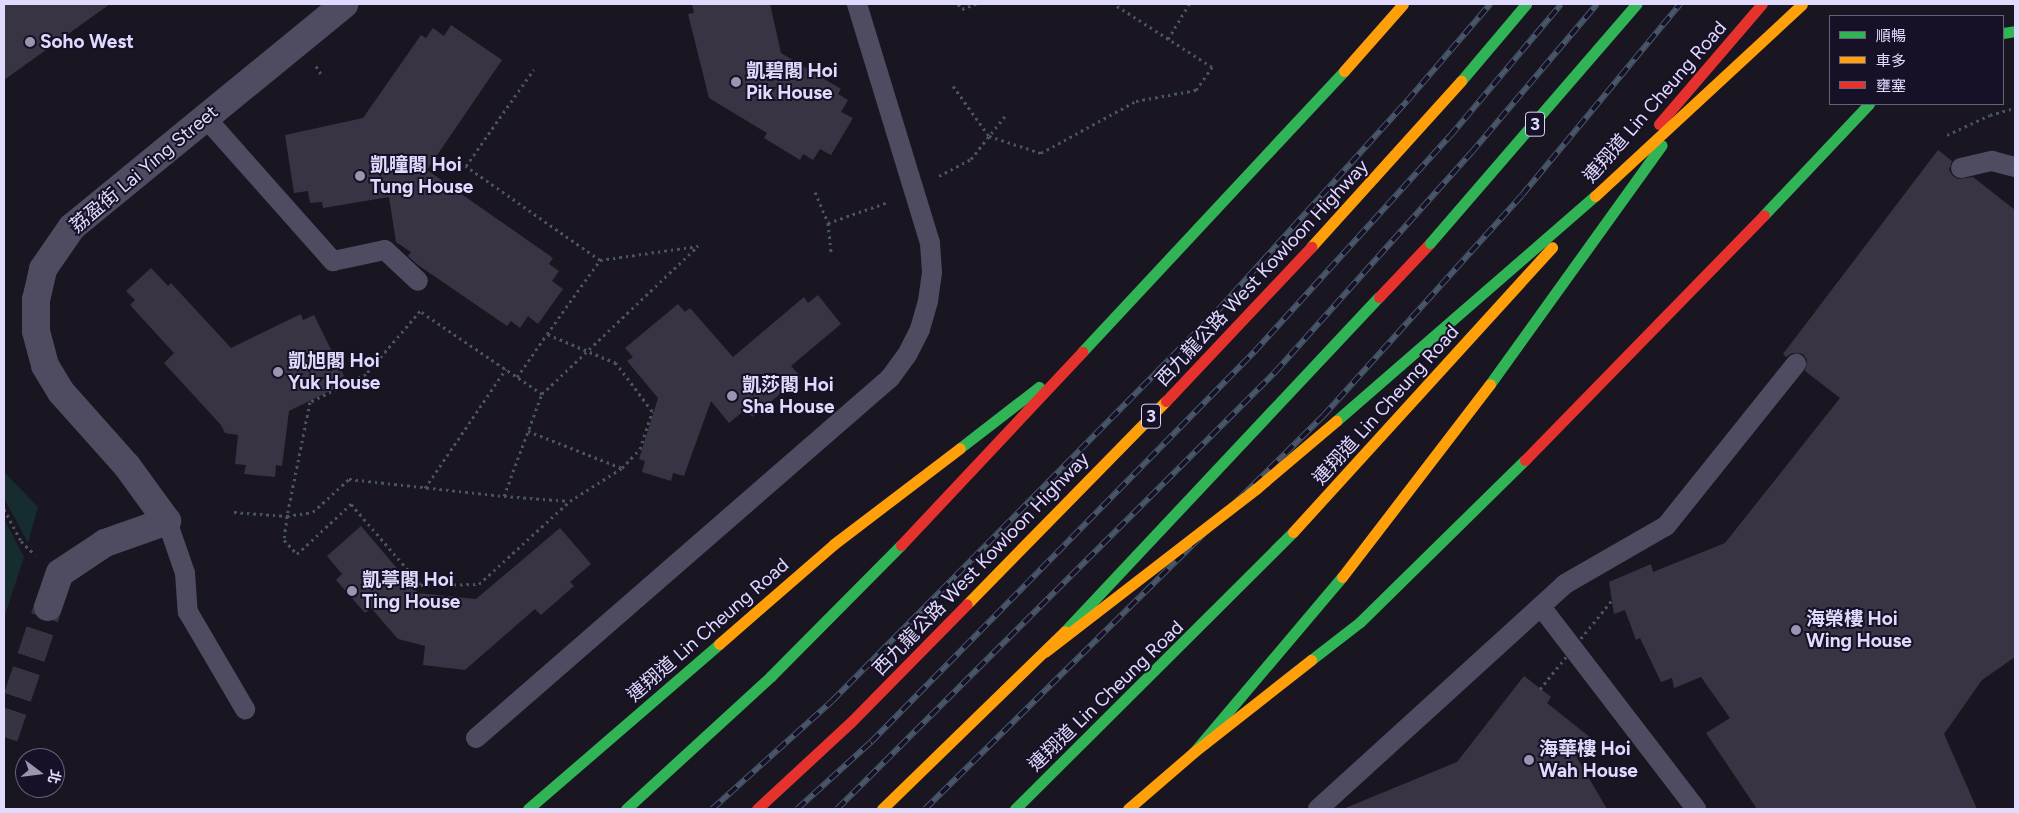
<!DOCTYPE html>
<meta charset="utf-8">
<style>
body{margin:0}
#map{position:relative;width:2019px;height:813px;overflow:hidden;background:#191622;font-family:Figtree,"Noto Sans TC",sans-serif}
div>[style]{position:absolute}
.green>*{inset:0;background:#162c2f}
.building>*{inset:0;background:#393444}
.street-tunnel>*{height:28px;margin-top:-14px;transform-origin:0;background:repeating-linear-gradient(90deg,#373343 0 28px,transparent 0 42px)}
.path>*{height:3px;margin-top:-1.5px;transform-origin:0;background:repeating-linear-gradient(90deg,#4a5462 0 2.5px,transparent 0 6.5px)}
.lane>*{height:20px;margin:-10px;padding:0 10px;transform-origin:10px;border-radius:10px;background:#4f4c62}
.street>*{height:28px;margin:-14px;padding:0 14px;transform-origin:14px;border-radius:14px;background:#4f4c62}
.fast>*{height:11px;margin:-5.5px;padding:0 5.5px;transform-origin:5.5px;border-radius:5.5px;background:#30b455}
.slow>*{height:11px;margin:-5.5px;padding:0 5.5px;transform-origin:5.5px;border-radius:5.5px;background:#ff9f0a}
.jam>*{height:11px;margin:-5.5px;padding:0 5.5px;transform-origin:5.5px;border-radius:5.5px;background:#e5322d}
.rail>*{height:5.5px;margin-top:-2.75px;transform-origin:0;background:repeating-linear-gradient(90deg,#171127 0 11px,#48586a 0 22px);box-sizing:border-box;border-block:1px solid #48586a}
.path-bridge>*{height:3px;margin-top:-1.5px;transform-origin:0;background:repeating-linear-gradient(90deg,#4a5462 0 2.5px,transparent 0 6.5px)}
.fast-bridge>*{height:11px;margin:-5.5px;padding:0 5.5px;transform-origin:5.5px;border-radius:5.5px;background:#30b455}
.slow-bridge>*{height:11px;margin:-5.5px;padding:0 5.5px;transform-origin:5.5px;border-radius:5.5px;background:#ff9f0a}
.jam-bridge>*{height:11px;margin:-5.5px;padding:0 5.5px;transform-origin:5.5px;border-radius:5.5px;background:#e5322d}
.dots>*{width:14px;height:14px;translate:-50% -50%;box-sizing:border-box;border:2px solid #171127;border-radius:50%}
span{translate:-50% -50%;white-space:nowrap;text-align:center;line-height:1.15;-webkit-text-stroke:4px #171127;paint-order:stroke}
.shield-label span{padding:1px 4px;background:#171127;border:1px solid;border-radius:4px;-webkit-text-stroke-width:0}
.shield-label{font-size:18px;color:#e0dafd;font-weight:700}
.poi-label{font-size:19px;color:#e0dafd;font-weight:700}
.left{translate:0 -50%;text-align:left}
.street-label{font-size:19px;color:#e0dafd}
.frame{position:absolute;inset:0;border:5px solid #e0dafd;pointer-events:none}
.legend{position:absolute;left:1829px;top:15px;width:175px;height:90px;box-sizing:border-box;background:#171127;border:1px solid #67617d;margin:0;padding:6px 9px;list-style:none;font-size:15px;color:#e0dafd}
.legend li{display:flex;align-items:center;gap:10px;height:25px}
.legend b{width:25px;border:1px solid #67617d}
.north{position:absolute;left:15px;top:748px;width:50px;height:50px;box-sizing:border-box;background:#171127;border:1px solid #67617d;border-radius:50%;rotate:105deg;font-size:14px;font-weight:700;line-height:20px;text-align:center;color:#e0dafd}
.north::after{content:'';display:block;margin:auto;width:18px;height:22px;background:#9a95b0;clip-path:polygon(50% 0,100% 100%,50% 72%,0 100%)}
</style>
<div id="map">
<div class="green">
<i style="clip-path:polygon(4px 472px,38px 507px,28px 543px,4px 498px)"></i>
<i style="clip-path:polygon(4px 519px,24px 557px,4px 618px)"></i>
</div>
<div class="building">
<i style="clip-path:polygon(4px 4px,110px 4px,4px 80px)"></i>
<i style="clip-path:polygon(692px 4px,770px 4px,781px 53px,841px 89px,838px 94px,848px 100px,841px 112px,853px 118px,831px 155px,820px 149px,813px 160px,803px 154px,800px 160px,764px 138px,767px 133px,709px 98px,688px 14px,694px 13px)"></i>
<i style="clip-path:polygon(451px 25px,502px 60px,427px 170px,553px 258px,549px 264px,559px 271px,552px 281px,563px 289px,538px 324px,528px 316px,520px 328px,511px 321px,507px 326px,418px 265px,408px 256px,411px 252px,396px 242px,389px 197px,323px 208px,322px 202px,310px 203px,308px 191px,294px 193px,285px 135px,363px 118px,421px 35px,426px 38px,433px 28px,444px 36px)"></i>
<i style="clip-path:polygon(1938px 150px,1952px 161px,1949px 170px,1953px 176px,1958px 179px,1973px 177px,2015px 210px,2015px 657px,1982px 680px,1944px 734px,1977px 809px,1757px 809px,1706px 733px,1730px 718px,1701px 677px,1674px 688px,1672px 678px,1661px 682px,1640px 638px,1636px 640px,1625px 610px,1614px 614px,1609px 582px,1651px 564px,1653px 572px,1725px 543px,1840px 398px,1805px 371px,1807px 360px,1803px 354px,1792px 353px,1786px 357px,1783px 354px)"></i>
<i style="clip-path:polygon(151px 268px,168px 286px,171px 283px,231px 348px,301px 314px,303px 320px,314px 315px,344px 376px,333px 382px,336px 388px,289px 411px,282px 466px,276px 465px,275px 477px,244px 474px,246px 465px,235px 464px,238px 435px,225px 433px,221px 425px,164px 363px,174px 353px,130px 305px,135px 300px,126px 291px)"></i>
<i style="clip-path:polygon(818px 295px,841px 324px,791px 366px,801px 377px,752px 417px,746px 409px,729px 423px,711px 401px,684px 476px,673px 473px,671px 481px,642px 472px,645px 461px,639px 459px,658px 398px,627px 361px,633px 357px,625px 348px,678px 304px,685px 312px,690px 308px,733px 357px,804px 297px,808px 303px)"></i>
<i style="clip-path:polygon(361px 526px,418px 593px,476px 599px,560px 528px,591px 564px,570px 582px,574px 586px,541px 615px,535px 609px,465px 670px,423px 665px,425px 646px,398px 639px,371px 608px,365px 613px,336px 580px,342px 574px,327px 556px)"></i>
<i style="clip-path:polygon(1524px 676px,1551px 697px,1547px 703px,1591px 738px,1577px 758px,1607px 809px,1343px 809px,1457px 762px)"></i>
</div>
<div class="street-tunnel">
<i style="left:4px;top:737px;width:137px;rotate:-71.3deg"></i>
</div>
<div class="path">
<i style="left:958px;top:4px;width:6px;rotate:51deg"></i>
<i style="left:962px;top:9px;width:15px;rotate:-20deg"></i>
<i style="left:1168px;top:39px;width:41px;rotate:-59deg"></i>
<i style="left:316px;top:66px;width:9px;rotate:58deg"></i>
<i style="left:953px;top:86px;width:62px;rotate:54.2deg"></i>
<i style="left:989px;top:136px;width:55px;rotate:18.1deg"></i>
<i style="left:1041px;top:153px;width:108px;rotate:-28.7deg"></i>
<i style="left:1136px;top:101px;width:61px;rotate:-10.4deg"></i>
<i style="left:1196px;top:90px;width:28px;rotate:-55deg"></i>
<i style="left:1212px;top:67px;width:117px;rotate:-147.3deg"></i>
<i style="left:1947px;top:135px;width:47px;rotate:-24.9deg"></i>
<i style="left:1990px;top:115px;width:26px;rotate:-16deg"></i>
<i style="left:939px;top:176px;width:36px;rotate:-28deg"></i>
<i style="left:971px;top:159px;width:55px;rotate:-51.7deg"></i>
<i style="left:815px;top:192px;width:34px;rotate:67deg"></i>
<i style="left:828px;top:223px;width:31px;rotate:84deg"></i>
<i style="left:828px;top:223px;width:64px;rotate:-19.3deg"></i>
<i style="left:600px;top:260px;width:99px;rotate:-8.1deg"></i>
<i style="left:517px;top:377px;width:52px;rotate:-55.1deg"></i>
<i style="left:542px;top:394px;width:215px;rotate:-43.5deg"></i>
<i style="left:528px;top:431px;width:101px;rotate:21.5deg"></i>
<i style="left:425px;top:488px;width:144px;rotate:-55.8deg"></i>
<i style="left:504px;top:496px;width:109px;rotate:-69.6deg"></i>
<i style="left:542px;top:394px;width:148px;rotate:-145.8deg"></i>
<i style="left:420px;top:311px;width:83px;rotate:130.6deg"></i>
<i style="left:366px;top:374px;width:63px;rotate:153.4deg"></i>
<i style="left:310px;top:402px;width:116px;rotate:101.4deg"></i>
<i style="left:287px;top:516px;width:26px;rotate:-9deg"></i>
<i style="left:313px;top:512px;width:49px;rotate:-42.5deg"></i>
<i style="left:349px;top:479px;width:156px;rotate:6.3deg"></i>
<i style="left:504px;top:496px;width:65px;rotate:4.4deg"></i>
<i style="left:4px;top:509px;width:36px;rotate:62deg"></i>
<i style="left:21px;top:541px;width:20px;rotate:45deg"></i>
<i style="left:234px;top:512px;width:53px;rotate:4.3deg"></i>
<i style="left:287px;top:516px;width:24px;rotate:97deg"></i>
<i style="left:284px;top:540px;width:19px;rotate:47deg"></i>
<i style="left:297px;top:554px;width:74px;rotate:-42.8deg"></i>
<i style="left:351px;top:504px;width:107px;rotate:49.2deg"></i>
<i style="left:421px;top:585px;width:58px;rotate:-1deg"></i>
<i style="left:479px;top:584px;width:123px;rotate:-42.4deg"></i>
<i style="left:570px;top:501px;width:62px;rotate:-32.4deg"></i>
<i style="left:622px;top:468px;width:26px;rotate:-47deg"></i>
<i style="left:640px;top:449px;width:40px;rotate:-72deg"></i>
<i style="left:652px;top:411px;width:60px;rotate:-126.9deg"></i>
<i style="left:616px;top:363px;width:75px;rotate:-157.2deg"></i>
<i style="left:547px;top:334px;width:91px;rotate:-54.4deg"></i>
<i style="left:600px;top:260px;width:164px;rotate:-145deg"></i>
<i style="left:466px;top:166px;width:118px;rotate:-55deg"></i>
</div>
<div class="lane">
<i style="left:205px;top:117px;width:193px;rotate:48.4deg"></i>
<i style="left:333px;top:261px;width:53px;rotate:-11.9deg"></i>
<i style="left:385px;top:250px;width:45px;rotate:43.2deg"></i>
<i style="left:1961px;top:168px;width:32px;rotate:-13deg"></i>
<i style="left:1992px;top:161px;width:24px;rotate:15deg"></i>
<i style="left:167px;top:521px;width:55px;rotate:70.9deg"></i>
<i style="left:185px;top:573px;width:39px;rotate:86deg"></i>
<i style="left:188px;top:612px;width:113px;rotate:59.6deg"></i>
<i style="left:1542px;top:608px;width:253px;rotate:52.5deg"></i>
<i style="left:476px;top:738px;width:549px;rotate:-41.01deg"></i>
<i style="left:890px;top:378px;width:29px;rotate:-54deg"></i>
<i style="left:907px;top:355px;width:29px;rotate:-63deg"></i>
<i style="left:920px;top:329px;width:29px;rotate:-74deg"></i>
<i style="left:928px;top:301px;width:29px;rotate:-82deg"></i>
<i style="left:932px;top:272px;width:29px;rotate:-94deg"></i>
<i style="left:930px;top:243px;width:250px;rotate:-107deg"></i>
<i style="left:1318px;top:809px;width:334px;rotate:-42.3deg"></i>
<i style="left:1565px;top:584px;width:116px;rotate:-29.9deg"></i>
<i style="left:1666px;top:526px;width:208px;rotate:-51.3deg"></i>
</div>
<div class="street">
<i style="left:48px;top:607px;width:36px;rotate:-71deg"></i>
<i style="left:60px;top:573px;width:54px;rotate:-33.7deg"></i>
<i style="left:105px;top:543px;width:66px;rotate:-19.5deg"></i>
<i style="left:167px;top:521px;width:68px;rotate:-126deg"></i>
<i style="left:127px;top:466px;width:99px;rotate:-131.7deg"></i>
<i style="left:61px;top:392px;width:31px;rotate:-121deg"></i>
<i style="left:45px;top:365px;width:35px;rotate:-105deg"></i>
<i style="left:36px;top:331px;width:31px;rotate:-90deg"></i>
<i style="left:36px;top:300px;width:32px;rotate:-77deg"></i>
<i style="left:43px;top:269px;width:51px;rotate:-55.4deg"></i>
<i style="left:72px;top:227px;width:352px;rotate:-39.3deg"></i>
</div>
<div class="fast">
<i style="left:2003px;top:33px;width:12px;rotate:-9deg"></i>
<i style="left:1764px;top:215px;width:153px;rotate:-46.6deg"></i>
<i style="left:1082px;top:352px;width:384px;rotate:-47deg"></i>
<i style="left:1490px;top:384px;width:294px;rotate:-54.3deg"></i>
<i style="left:960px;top:448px;width:100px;rotate:-37.7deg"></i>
<i style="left:1065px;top:631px;width:458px;rotate:-46.8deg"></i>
<i style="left:1311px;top:660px;width:62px;rotate:-37.8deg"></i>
<i style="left:1360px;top:622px;width:231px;rotate:-44.5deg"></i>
<i style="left:1194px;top:752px;width:229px;rotate:-49.8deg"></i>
<i style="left:528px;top:809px;width:252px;rotate:-40.8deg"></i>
<i style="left:626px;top:809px;width:197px;rotate:-42.5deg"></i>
<i style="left:771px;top:676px;width:185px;rotate:-45.2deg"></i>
<i style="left:1015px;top:809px;width:392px;rotate:-44.9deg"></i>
</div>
<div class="slow">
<i style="left:1344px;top:71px;width:89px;rotate:-48.6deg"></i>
<i style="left:1293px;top:532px;width:385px;rotate:-47.7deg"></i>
<i style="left:1342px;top:577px;width:243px;rotate:-52.5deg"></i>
<i style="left:719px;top:644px;width:152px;rotate:-41deg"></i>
<i style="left:834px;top:544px;width:158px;rotate:-37.3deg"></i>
<i style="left:882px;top:809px;width:255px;rotate:-44.2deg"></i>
<i style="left:1128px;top:809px;width:87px;rotate:-40.8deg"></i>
<i style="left:1194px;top:752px;width:149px;rotate:-38.2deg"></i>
</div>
<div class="jam">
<i style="left:1659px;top:124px;width:158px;rotate:-49.4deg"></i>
<i style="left:1379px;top:297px;width:74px;rotate:-46.6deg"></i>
<i style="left:1525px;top:460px;width:342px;rotate:-45.7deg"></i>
<i style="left:901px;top:545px;width:265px;rotate:-46.8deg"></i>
</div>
<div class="rail">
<i style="left:712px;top:809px;width:161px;rotate:-42deg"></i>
<i style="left:832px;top:701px;width:549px;rotate:-45.37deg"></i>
<i style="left:1218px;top:310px;width:282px;rotate:-47.9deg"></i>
<i style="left:1407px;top:101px;width:128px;rotate:-49.4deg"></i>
<i style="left:797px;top:809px;width:100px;rotate:-42.2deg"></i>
<i style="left:871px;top:742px;width:547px;rotate:-45.52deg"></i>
<i style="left:1254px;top:352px;width:292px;rotate:-47.8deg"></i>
<i style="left:1450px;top:136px;width:172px;rotate:-49.9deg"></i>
<i style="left:837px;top:809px;width:619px;rotate:-44.93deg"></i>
<i style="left:1275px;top:372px;width:294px;rotate:-48.2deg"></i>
<i style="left:1471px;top:153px;width:195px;rotate:-49.8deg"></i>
<i style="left:925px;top:809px;width:559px;rotate:-44.64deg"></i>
<i style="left:1323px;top:416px;width:297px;rotate:-48deg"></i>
<i style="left:1522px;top:195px;width:248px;rotate:-50.4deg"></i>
</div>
<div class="path-bridge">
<i style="left:1540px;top:689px;width:114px;rotate:-51deg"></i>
</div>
<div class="fast-bridge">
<i style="left:1461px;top:81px;width:101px;rotate:-49.8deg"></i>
<i style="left:1430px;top:243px;width:316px;rotate:-49.2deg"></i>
<i style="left:1336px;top:421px;width:343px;rotate:-41deg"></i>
</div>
<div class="slow-bridge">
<i style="left:1595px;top:196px;width:282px;rotate:-42.8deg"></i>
<i style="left:1311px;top:247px;width:224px;rotate:-47.9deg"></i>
<i style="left:967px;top:604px;width:284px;rotate:-45.6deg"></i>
<i style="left:1045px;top:652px;width:268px;rotate:-37.7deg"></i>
<i style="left:1257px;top:488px;width:104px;rotate:-40.3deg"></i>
</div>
<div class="jam-bridge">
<i style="left:1166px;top:401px;width:212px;rotate:-46.7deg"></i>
<i style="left:757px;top:809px;width:128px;rotate:-42.8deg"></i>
<i style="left:851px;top:722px;width:165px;rotate:-45.5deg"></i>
</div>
<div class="dots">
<i style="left:30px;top:42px;background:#9a95b0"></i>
<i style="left:736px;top:82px;background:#9a95b0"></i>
<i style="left:360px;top:176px;background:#9a95b0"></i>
<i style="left:278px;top:372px;background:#9a95b0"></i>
<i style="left:732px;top:396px;background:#9a95b0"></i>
<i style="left:352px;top:591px;background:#9a95b0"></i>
<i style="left:1796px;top:630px;background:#9a95b0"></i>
<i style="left:1529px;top:760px;background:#9a95b0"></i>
</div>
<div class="shield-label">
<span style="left:1535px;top:124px">3</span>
<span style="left:1151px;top:416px">3</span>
</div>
<div class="poi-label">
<span class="left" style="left:40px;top:42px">Soho West</span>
<span class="left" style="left:746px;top:82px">凱碧閣 Hoi<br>Pik House</span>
<span class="left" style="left:370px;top:176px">凱曈閣 Hoi<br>Tung House</span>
<span class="left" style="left:288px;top:372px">凱旭閣 Hoi<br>Yuk House</span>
<span class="left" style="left:742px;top:396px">凱莎閣 Hoi<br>Sha House</span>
<span class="left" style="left:362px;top:591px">凱葶閣 Hoi<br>Ting House</span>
<span class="left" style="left:1806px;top:630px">海榮樓 Hoi<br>Wing House</span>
<span class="left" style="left:1539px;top:760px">海華樓 Hoi<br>Wah House</span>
</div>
<div class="street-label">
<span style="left:1655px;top:102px;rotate:-49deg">連翔道 Lin Cheung Road</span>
<span style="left:144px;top:169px;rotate:-40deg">荔盈街 Lai Ying Street</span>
<span style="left:1262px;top:273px;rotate:-47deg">西九龍公路 West Kowloon Highway</span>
<span style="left:1386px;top:405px;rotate:-48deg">連翔道 Lin Cheung Road</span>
<span style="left:981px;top:564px;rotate:-46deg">西九龍公路 West Kowloon Highway</span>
<span style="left:708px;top:630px;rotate:-41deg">連翔道 Lin Cheung Road</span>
<span style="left:1106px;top:696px;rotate:-44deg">連翔道 Lin Cheung Road</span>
</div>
<div class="frame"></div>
<ul class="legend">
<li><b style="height:6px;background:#30b455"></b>順暢</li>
<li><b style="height:6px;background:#ff9f0a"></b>車多</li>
<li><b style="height:6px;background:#e5322d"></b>壅塞</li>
</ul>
<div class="north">北</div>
</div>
